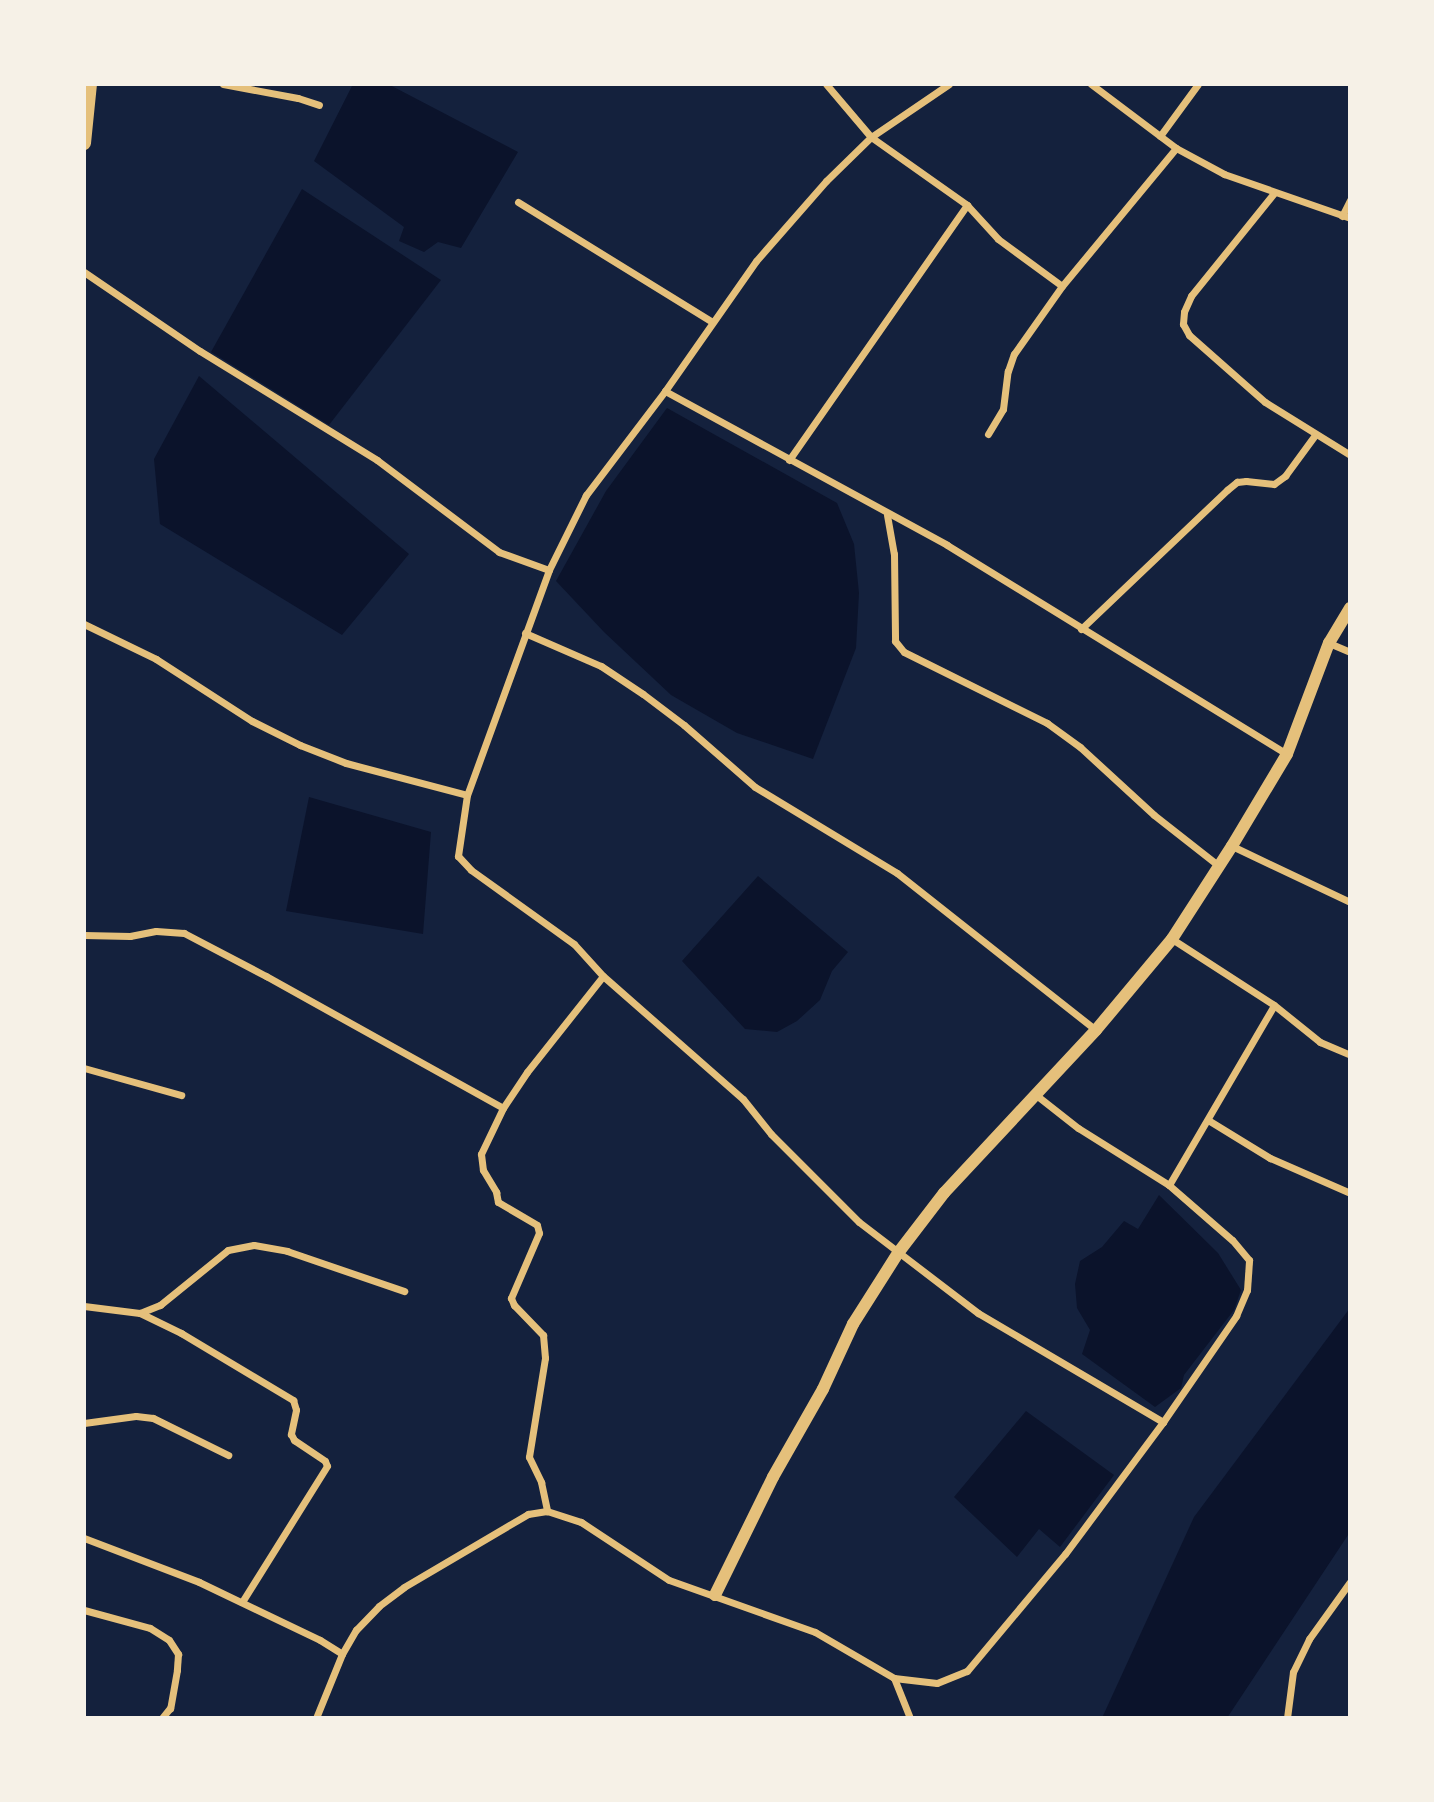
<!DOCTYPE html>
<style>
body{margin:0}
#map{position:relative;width:1434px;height:1802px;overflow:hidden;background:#14213d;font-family:"Fira Sans Condensed",sans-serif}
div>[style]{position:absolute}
.water>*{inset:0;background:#0b132b}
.minor>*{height:7px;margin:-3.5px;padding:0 3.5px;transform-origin:3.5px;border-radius:3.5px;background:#e5c07b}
.tertiary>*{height:12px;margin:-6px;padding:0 6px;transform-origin:6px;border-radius:6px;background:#e5c07b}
.secondary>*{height:14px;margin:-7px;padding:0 7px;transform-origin:7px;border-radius:7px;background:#e5c07b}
span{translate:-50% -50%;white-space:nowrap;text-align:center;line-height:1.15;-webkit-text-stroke:5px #f6f1e7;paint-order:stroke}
.frame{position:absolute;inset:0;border:86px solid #f6f1e7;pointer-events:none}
</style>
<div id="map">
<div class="water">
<i style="clip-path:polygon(353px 84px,388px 84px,518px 152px,461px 248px,438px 242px,424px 252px,399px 241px,404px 227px,314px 161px)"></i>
<i style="clip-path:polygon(302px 189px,441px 280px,329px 425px,211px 352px)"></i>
<i style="clip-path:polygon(199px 376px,409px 554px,342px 635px,160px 524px,154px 459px)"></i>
<i style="clip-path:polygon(667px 408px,837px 503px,854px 544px,859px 593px,856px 648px,813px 759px,737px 733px,671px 695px,604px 632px,556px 581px,606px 491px)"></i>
<i style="clip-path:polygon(309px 797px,431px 832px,423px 934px,286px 911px)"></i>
<i style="clip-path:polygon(758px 876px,848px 952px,832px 971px,820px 1000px,797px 1021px,777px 1032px,745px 1029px,682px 961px)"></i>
<i style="clip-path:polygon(1159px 1195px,1218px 1253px,1241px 1290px,1234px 1310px,1184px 1375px,1181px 1388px,1155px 1407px,1082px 1354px,1090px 1330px,1077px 1308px,1075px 1284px,1080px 1261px,1102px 1247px,1124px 1221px,1138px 1229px)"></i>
<i style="clip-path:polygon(1350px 1308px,1350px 1532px,1227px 1718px,1102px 1718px,1194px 1517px)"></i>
<i style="clip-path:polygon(1026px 1411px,1114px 1475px,1060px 1547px,1039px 1529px,1017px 1557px,954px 1497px)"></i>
</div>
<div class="minor">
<i style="left:223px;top:84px;width:76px;rotate:10.6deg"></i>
<i style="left:298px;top:98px;width:22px;rotate:18deg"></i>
<i style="left:826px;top:84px;width:70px;rotate:49.7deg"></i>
<i style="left:871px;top:137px;width:118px;rotate:35.3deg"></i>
<i style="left:967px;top:205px;width:46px;rotate:47.6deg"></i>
<i style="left:998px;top:239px;width:79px;rotate:36.3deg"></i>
<i style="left:949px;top:84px;width:94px;rotate:145.8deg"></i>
<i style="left:871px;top:137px;width:63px;rotate:135.6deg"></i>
<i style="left:826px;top:181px;width:106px;rotate:131.2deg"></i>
<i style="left:756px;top:261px;width:159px;rotate:125deg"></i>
<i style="left:665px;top:391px;width:131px;rotate:127.2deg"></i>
<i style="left:586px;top:495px;width:84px;rotate:116.3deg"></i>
<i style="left:549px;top:570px;width:239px;rotate:110deg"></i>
<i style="left:467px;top:795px;width:62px;rotate:98.4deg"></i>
<i style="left:458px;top:856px;width:19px;rotate:47deg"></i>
<i style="left:471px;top:870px;width:127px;rotate:35.7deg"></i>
<i style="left:574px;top:944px;width:43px;rotate:47.8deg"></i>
<i style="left:603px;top:976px;width:186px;rotate:41.3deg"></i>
<i style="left:743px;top:1099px;width:45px;rotate:51.3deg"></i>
<i style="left:771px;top:1134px;width:124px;rotate:45deg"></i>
<i style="left:859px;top:1222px;width:150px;rotate:37.4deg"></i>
<i style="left:978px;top:1313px;width:215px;rotate:30.5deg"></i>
<i style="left:1091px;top:84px;width:106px;rotate:37deg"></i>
<i style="left:1176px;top:148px;width:55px;rotate:28.4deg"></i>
<i style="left:1224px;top:174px;width:133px;rotate:19.2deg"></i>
<i style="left:1160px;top:136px;width:64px;rotate:-53.8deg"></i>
<i style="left:1274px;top:193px;width:132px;rotate:128.9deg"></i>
<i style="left:1191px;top:296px;width:17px;rotate:114deg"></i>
<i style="left:1184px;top:312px;width:12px;rotate:95deg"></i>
<i style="left:1183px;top:324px;width:13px;rotate:61deg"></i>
<i style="left:1189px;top:335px;width:101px;rotate:41.4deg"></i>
<i style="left:1265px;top:402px;width:100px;rotate:31.9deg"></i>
<i style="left:518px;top:202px;width:228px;rotate:31.7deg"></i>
<i style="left:1342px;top:216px;width:18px;rotate:-63deg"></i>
<i style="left:84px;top:272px;width:140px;rotate:34.3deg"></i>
<i style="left:200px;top:351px;width:208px;rotate:31.6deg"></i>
<i style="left:377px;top:460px;width:153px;rotate:37deg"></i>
<i style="left:499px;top:552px;width:53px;rotate:19.8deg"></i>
<i style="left:665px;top:391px;width:321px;rotate:28.6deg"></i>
<i style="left:947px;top:545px;width:399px;rotate:31.6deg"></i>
<i style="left:988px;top:434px;width:29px;rotate:-59deg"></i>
<i style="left:1003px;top:409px;width:38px;rotate:-83deg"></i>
<i style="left:1008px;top:371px;width:18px;rotate:-71deg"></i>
<i style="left:1014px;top:354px;width:83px;rotate:-54.8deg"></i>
<i style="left:1062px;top:286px;width:179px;rotate:-50.4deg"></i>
<i style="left:789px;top:460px;width:311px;rotate:-55.1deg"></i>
<i style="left:887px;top:515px;width:40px;rotate:80deg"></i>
<i style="left:894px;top:554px;width:87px;rotate:89.3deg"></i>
<i style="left:895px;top:641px;width:14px;rotate:51deg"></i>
<i style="left:904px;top:652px;width:160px;rotate:26.4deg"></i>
<i style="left:1047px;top:723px;width:41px;rotate:36deg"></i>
<i style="left:1080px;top:747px;width:100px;rotate:42.6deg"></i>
<i style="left:1154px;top:815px;width:83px;rotate:38.1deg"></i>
<i style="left:84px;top:624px;width:80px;rotate:25.9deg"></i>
<i style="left:156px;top:659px;width:114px;rotate:32.9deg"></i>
<i style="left:252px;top:721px;width:54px;rotate:26.6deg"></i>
<i style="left:300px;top:745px;width:49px;rotate:21.4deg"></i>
<i style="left:346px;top:763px;width:125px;rotate:14.8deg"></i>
<i style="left:1081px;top:629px;width:202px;rotate:-43.6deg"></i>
<i style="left:1227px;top:490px;width:13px;rotate:-39deg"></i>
<i style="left:1237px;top:482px;width:9px;rotate:-6deg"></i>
<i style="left:1246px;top:481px;width:28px;rotate:6deg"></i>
<i style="left:1274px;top:484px;width:14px;rotate:-36deg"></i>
<i style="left:1285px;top:476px;width:51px;rotate:-53.8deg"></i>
<i style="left:525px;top:633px;width:83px;rotate:23.5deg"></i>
<i style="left:601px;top:666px;width:50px;rotate:33.7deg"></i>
<i style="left:643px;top:694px;width:51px;rotate:37.1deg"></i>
<i style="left:684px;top:725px;width:94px;rotate:41.1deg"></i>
<i style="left:755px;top:787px;width:166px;rotate:31.2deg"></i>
<i style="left:897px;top:873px;width:253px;rotate:38.3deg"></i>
<i style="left:1329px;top:643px;width:23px;rotate:23deg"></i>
<i style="left:1232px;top:846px;width:131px;rotate:25.4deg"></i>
<i style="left:84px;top:935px;width:46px;rotate:1.2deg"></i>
<i style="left:130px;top:936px;width:26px;rotate:-11deg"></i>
<i style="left:156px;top:931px;width:28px;rotate:4deg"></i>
<i style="left:184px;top:933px;width:93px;rotate:27.7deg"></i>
<i style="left:266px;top:976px;width:271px;rotate:29.1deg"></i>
<i style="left:503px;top:1108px;width:43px;rotate:-56.3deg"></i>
<i style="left:527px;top:1072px;width:122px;rotate:-51.6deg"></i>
<i style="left:1172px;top:939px;width:121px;rotate:32.9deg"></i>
<i style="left:1274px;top:1005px;width:59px;rotate:38.8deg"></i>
<i style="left:1320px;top:1042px;width:33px;rotate:23deg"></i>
<i style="left:84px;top:1068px;width:101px;rotate:15.6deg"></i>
<i style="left:503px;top:1108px;width:51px;rotate:115.6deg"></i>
<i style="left:481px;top:1154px;width:16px;rotate:83deg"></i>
<i style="left:483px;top:1170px;width:26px;rotate:59deg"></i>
<i style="left:496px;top:1192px;width:10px;rotate:79deg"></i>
<i style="left:498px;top:1202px;width:45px;rotate:30.5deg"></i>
<i style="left:537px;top:1225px;width:8px;rotate:76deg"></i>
<i style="left:539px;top:1233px;width:71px;rotate:113.3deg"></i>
<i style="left:511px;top:1298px;width:8px;rotate:67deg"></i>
<i style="left:514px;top:1305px;width:42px;rotate:46deg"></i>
<i style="left:543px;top:1335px;width:23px;rotate:85deg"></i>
<i style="left:545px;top:1358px;width:100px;rotate:99.2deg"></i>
<i style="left:529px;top:1457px;width:28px;rotate:64deg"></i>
<i style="left:541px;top:1482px;width:30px;rotate:78deg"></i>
<i style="left:1208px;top:1120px;width:73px;rotate:31.5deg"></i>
<i style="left:1270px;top:1158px;width:87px;rotate:23.6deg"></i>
<i style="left:1169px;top:1185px;width:208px;rotate:-59.7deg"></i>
<i style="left:84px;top:1306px;width:56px;rotate:7.1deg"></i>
<i style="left:140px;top:1313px;width:22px;rotate:-22deg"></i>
<i style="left:160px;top:1305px;width:87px;rotate:-39deg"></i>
<i style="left:228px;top:1250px;width:26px;rotate:-11deg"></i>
<i style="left:254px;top:1245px;width:34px;rotate:10deg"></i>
<i style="left:287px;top:1251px;width:124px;rotate:18.9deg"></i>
<i style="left:140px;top:1313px;width:46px;rotate:26deg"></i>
<i style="left:181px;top:1333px;width:131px;rotate:30.9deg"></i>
<i style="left:293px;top:1400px;width:10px;rotate:73deg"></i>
<i style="left:296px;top:1410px;width:25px;rotate:102deg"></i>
<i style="left:291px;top:1434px;width:7px;rotate:63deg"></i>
<i style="left:294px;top:1440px;width:37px;rotate:34deg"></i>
<i style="left:325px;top:1461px;width:5px;rotate:68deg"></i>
<i style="left:327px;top:1466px;width:160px;rotate:122deg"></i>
<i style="left:84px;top:1423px;width:52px;rotate:-7.7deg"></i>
<i style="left:136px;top:1416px;width:17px;rotate:7deg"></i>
<i style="left:153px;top:1418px;width:84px;rotate:26.3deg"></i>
<i style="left:84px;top:1538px;width:123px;rotate:20.9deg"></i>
<i style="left:199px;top:1582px;width:134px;rotate:25.6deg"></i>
<i style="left:320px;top:1640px;width:26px;rotate:32deg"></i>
<i style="left:84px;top:1610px;width:68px;rotate:15.3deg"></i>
<i style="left:150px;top:1628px;width:22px;rotate:32deg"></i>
<i style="left:169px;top:1640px;width:17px;rotate:57deg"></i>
<i style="left:178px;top:1654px;width:16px;rotate:94deg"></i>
<i style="left:177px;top:1670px;width:39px;rotate:100deg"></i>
<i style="left:170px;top:1708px;width:13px;rotate:129deg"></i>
<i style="left:894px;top:1678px;width:43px;rotate:6.6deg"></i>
<i style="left:937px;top:1683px;width:32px;rotate:-22deg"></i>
<i style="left:967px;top:1671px;width:153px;rotate:-50.1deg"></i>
<i style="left:1065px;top:1554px;width:164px;rotate:-53.4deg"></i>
<i style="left:1163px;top:1422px;width:129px;rotate:-55.4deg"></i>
<i style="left:1236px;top:1316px;width:28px;rotate:-67deg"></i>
<i style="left:1247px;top:1290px;width:30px;rotate:-86deg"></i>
<i style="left:1249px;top:1260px;width:26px;rotate:-130deg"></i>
<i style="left:1232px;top:1240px;width:84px;rotate:-138.9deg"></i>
<i style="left:1169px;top:1185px;width:107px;rotate:-147.9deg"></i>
<i style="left:1078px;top:1128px;width:53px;rotate:-141.8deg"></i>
<i style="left:316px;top:1718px;width:69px;rotate:-67.9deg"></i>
<i style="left:342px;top:1654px;width:28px;rotate:-60deg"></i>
<i style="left:356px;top:1630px;width:33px;rotate:-46deg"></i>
<i style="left:379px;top:1606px;width:31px;rotate:-37deg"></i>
<i style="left:404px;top:1587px;width:144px;rotate:-30.5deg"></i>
<i style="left:528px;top:1514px;width:19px;rotate:-9deg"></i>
<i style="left:547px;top:1511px;width:36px;rotate:18deg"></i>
<i style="left:581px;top:1522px;width:105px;rotate:33.4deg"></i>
<i style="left:669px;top:1580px;width:155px;rotate:19.6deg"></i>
<i style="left:815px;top:1632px;width:91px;rotate:30.2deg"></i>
<i style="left:894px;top:1678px;width:43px;rotate:68.2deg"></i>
<i style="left:1287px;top:1718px;width:46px;rotate:-82.6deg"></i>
<i style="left:1293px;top:1672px;width:37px;rotate:-64deg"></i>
<i style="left:1309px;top:1639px;width:70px;rotate:-54.3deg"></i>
</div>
<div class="tertiary">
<i style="left:715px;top:1595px;width:131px;rotate:-63.8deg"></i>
<i style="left:773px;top:1477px;width:101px;rotate:-60.4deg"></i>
<i style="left:823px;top:1389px;width:72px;rotate:-65.2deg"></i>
<i style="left:853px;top:1324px;width:84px;rotate:-57.6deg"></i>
<i style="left:898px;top:1253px;width:76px;rotate:-52.5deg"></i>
<i style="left:944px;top:1193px;width:223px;rotate:-47deg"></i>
<i style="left:1096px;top:1030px;width:119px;rotate:-50.1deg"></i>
<i style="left:1172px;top:939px;width:111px;rotate:-57.2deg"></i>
<i style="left:1232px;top:846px;width:107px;rotate:-59.1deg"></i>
<i style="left:1287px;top:754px;width:119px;rotate:-69.3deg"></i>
<i style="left:1329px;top:643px;width:41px;rotate:-59deg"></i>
</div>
<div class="secondary">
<i style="left:84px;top:143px;width:59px;rotate:-84.2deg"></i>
</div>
<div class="frame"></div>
</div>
